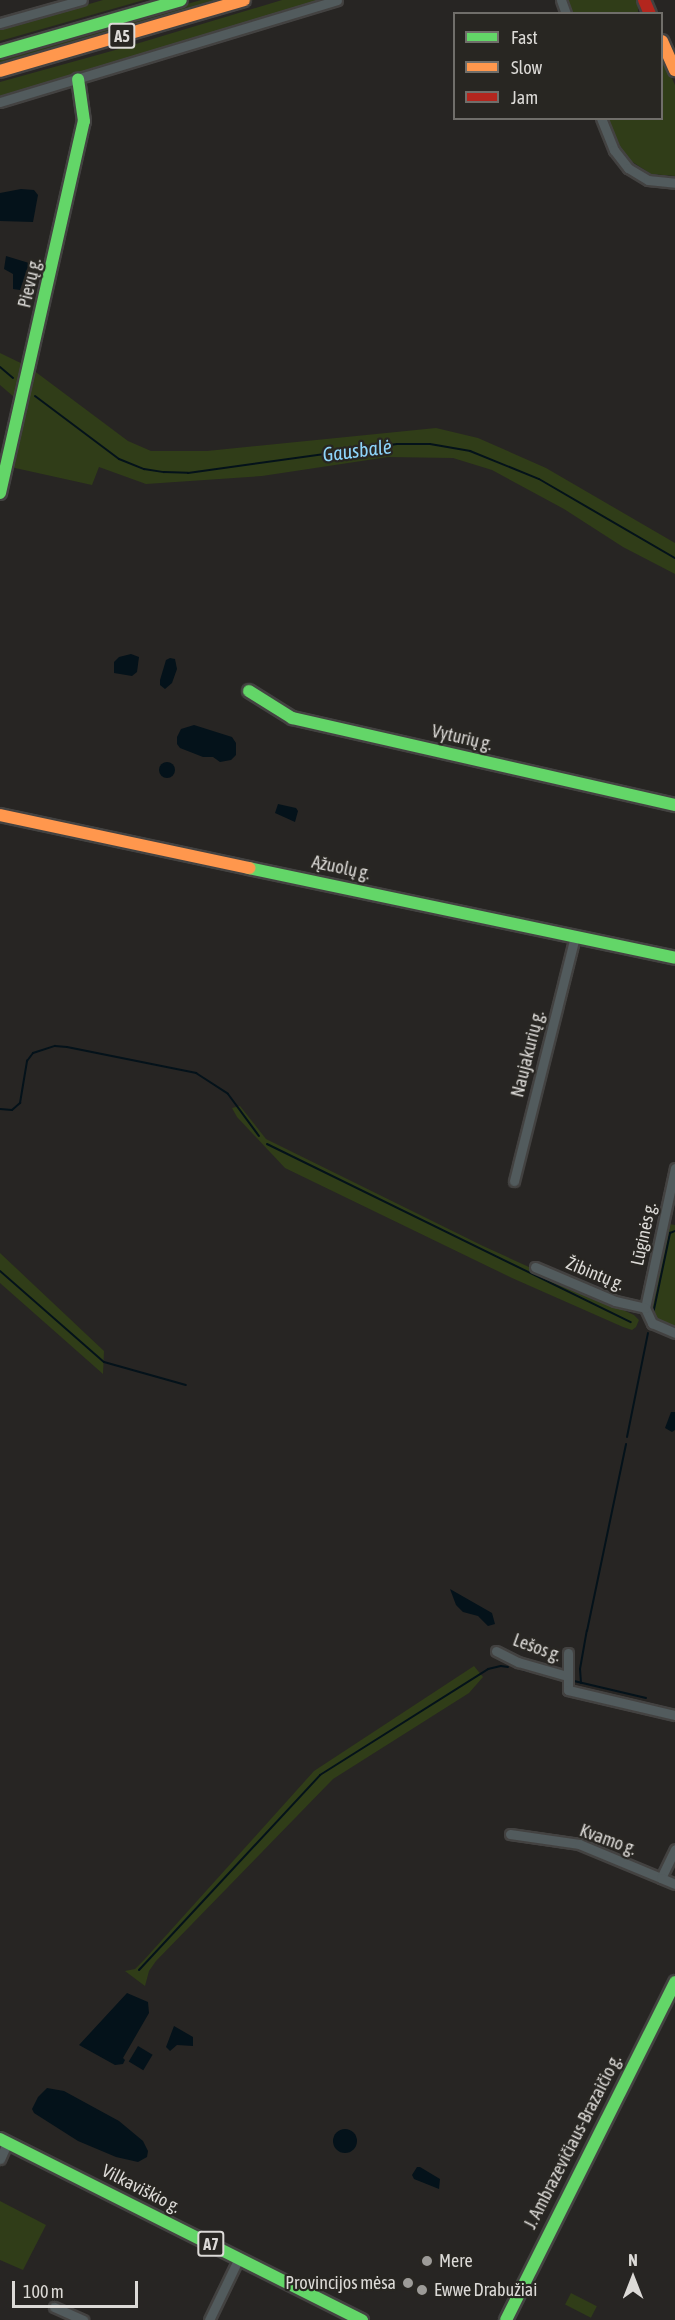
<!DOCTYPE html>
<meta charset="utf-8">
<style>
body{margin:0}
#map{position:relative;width:675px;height:2320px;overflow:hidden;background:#272523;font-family:"Asap Condensed",sans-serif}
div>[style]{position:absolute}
.green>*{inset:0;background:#303d18;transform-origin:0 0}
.water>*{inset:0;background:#04121a;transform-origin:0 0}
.round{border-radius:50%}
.stream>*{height:2px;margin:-1px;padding:0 1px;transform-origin:1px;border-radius:1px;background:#04121a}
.roads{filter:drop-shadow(2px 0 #434241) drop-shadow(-2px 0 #434241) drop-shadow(0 2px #434241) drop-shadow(0 -2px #434241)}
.street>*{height:9px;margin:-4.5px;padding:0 4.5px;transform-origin:4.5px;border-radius:4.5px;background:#525b5d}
.fast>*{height:12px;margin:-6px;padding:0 6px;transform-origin:6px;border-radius:6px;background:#63d668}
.slow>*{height:12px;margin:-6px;padding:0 6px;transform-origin:6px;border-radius:6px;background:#ff974d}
.jam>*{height:12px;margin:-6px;padding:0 6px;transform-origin:6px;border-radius:6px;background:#b3261e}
.dots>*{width:16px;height:16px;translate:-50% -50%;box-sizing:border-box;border:3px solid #282622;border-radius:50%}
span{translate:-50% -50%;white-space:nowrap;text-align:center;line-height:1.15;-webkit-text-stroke:4.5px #282622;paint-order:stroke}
.shield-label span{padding:2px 4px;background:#282622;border:2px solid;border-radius:4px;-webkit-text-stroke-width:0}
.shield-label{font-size:16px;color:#dcdad7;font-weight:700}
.street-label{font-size:18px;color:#dcdad7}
.poi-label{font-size:18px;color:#dcdad7}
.left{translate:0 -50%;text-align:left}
.right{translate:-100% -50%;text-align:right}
.water-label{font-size:20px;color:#8ed5fa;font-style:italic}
.legend{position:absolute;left:453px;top:12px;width:210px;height:108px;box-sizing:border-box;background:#282622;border:2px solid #706e6a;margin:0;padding:8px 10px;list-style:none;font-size:18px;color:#dcdad7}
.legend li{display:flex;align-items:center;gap:12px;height:30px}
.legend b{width:30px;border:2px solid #706e6a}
.north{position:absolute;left:603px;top:2248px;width:60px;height:60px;-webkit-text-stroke:4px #282622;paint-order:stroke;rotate:0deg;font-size:16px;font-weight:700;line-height:24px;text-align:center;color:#dcdad7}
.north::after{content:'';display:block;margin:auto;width:21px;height:27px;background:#dcdad7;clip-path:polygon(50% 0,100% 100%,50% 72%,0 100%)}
.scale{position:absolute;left:12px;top:2281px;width:126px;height:27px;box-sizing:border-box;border:3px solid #dcdad7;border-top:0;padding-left:8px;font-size:18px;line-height:21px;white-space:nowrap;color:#dcdad7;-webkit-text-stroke:4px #282622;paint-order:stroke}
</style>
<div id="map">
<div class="green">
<i style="clip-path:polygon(103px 0,144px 0,0 41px,0 30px)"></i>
<i style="clip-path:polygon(201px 0,225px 0,0 66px,0 58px)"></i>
<i style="clip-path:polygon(282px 0,319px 0,0 96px,0 82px,126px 47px)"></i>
<i style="left:568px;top:0;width:70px;height:14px"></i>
<i style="clip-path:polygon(662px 57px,675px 85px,675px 176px,651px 174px,628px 159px,613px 134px,608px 119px,662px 118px)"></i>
<i style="clip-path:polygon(0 353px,29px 367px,128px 441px,151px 451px,207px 451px,436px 428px,478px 438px,546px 468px,675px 543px,675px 574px,623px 547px,564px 509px,492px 470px,453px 458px,388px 457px,262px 476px,146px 484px,99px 467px,92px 485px,6px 466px,21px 403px,0 385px)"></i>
<i style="clip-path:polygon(240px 1106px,266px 1139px,483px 1246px,634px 1315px,639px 1320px,636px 1327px,632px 1330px,623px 1327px,512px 1278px,285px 1168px,237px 1117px,232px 1108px)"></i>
<i style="clip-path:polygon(663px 1223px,675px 1225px,675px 1333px,647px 1316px)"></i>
<i style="clip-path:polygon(0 1253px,104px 1351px,103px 1374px,0 1283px)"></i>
<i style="clip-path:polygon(474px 1666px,483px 1677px,469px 1693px,333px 1779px,156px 1961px,149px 1971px,145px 1986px,125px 1971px,135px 1969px,144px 1960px,314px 1771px)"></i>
<i style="clip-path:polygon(0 2201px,46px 2225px,23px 2270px,0 2260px)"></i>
<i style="left:571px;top:2293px;width:29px;height:13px;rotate:27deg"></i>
</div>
<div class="water">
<i style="clip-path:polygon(21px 189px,34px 190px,38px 195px,33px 222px,0 221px,0 193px)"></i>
<i style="clip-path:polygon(6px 256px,29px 263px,20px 290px,13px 289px,13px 274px,4px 269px)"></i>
<i style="clip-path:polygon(131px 654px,139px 657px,137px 672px,132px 676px,114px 673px,114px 662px,119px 657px)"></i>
<i style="clip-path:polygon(170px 658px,175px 659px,177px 669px,172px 683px,165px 689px,160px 685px,160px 680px,166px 660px)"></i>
<i style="clip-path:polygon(194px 725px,232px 737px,236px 743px,236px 755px,231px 760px,220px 762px,213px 757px,203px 757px,180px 748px,177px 744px,177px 737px,181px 729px)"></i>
<i class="round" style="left:159px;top:762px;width:16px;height:16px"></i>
<i style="clip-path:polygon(278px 804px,296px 808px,298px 811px,295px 822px,275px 813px)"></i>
<i style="clip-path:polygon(671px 1412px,675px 1412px,675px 1430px,672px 1432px,665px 1428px)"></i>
<i style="clip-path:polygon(450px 1589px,492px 1613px,495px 1624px,488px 1626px,478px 1616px,463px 1612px,456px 1605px)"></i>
<i style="clip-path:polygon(127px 1993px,148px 2002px,149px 2013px,123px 2058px,125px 2060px,123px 2064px,115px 2065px,79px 2045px)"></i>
<i style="clip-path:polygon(174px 2026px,193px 2037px,193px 2046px,177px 2045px,170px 2051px,166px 2047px)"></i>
<i style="left:138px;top:2046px;width:17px;height:18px;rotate:31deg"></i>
<i style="clip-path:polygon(47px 2088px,64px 2091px,119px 2121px,143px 2141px,148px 2151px,147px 2157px,138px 2162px,116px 2157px,78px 2141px,34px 2113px,32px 2109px,38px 2097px)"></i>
<i class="round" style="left:333px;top:2129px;width:24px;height:24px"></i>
<i style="clip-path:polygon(417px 2167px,420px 2167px,440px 2179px,439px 2189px,414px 2179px,412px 2175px)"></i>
</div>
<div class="stream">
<i style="left:0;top:367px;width:17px;rotate:40deg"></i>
<i style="left:35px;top:396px;width:105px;rotate:36.9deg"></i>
<i style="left:119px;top:459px;width:27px;rotate:22deg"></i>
<i style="left:144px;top:469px;width:20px;rotate:9deg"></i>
<i style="left:164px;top:472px;width:24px;rotate:2deg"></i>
<i style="left:188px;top:473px;width:211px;rotate:-7.9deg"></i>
<i style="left:397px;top:444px;width:33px"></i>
<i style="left:430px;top:444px;width:41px;rotate:9.9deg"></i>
<i style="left:470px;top:451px;width:74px;rotate:22.1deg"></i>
<i style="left:539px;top:479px;width:157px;rotate:30.2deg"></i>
<i style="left:0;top:1109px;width:12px;rotate:5deg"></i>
<i style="left:12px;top:1110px;width:11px;rotate:-41deg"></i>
<i style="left:20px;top:1103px;width:43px;rotate:-80.5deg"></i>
<i style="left:27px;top:1061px;width:10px;rotate:-53deg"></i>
<i style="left:33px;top:1053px;width:23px;rotate:-18deg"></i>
<i style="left:55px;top:1046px;width:12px;rotate:5deg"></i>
<i style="left:67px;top:1047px;width:132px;rotate:11.4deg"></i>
<i style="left:196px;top:1073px;width:38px;rotate:33deg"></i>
<i style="left:228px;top:1094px;width:52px;rotate:53.6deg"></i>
<i style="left:267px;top:1144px;width:405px;rotate:26.1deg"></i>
<i style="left:0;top:1271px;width:138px;rotate:41.2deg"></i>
<i style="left:104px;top:1362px;width:85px;rotate:15.7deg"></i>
<i style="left:653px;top:1314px;width:83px;rotate:-78.1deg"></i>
<i style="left:670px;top:1233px;width:5px;rotate:-22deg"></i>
<i style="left:627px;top:1437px;width:106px;rotate:-78.6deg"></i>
<i style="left:523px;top:1670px;width:29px;rotate:12deg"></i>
<i style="left:574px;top:1681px;width:74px;rotate:13.3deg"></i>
<i style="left:581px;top:1683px;width:14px;rotate:-94deg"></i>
<i style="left:580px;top:1669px;width:39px;rotate:-80deg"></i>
<i style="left:587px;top:1631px;width:191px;rotate:-78.2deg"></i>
<i style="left:139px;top:1970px;width:266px;rotate:-47.1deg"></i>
<i style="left:320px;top:1775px;width:199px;rotate:-32.2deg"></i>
<i style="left:488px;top:1669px;width:13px;rotate:-13deg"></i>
<i style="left:501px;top:1666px;width:7px;rotate:8deg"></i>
</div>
<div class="roads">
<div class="street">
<i style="left:561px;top:0;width:15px;rotate:70deg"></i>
<i style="left:0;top:23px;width:85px;rotate:-15.7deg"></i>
<i style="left:0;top:102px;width:352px;rotate:-16.8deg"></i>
<i style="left:601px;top:118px;width:35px;rotate:68deg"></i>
<i style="left:614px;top:150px;width:23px;rotate:52deg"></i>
<i style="left:628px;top:168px;width:23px;rotate:31deg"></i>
<i style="left:648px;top:180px;width:27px;rotate:6deg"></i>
<i style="left:675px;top:1168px;width:143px;rotate:102.1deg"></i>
<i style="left:645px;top:1308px;width:17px;rotate:65deg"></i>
<i style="left:652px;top:1323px;width:25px;rotate:23deg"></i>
<i style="left:514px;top:1181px;width:252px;rotate:-76deg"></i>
<i style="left:535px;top:1267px;width:87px;rotate:23deg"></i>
<i style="left:615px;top:1301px;width:31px;rotate:13deg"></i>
<i style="left:496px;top:1651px;width:25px;rotate:27deg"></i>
<i style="left:518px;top:1662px;width:51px;rotate:15.9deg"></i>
<i style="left:568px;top:1653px;width:37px;rotate:90deg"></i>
<i style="left:568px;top:1690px;width:110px;rotate:13.2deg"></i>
<i style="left:510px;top:1834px;width:70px;rotate:8.2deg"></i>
<i style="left:579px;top:1844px;width:89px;rotate:22.5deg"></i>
<i style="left:661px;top:1878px;width:32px;rotate:-64deg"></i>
<i style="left:661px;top:1878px;width:15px;rotate:23deg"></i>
<i style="left:0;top:2159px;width:17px;rotate:-66deg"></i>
<i style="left:54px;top:2307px;width:32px;rotate:24deg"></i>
<i style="left:209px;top:2320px;width:69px;rotate:-64.2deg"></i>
</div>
<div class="fast">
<i style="left:0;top:52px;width:188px;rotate:-16deg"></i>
<i style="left:0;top:493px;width:381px;rotate:-77.3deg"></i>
<i style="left:84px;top:121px;width:42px;rotate:-98.1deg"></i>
<i style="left:249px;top:691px;width:51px;rotate:32.1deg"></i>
<i style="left:292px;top:718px;width:393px;rotate:12.8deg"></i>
<i style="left:249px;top:868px;width:435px;rotate:11.9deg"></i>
<i style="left:0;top:2139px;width:405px;rotate:26.6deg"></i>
<i style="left:506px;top:2320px;width:378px;rotate:-63.4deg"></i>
</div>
<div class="slow">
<i style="left:662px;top:41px;width:32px;rotate:66deg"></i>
<i style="left:0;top:71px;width:254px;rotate:-16.2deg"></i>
<i style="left:0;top:815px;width:255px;rotate:12deg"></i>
</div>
<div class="jam">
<i style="left:644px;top:0;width:15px;rotate:67deg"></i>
</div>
</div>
<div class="dots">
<i style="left:427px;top:2261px;background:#9d9b98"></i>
<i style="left:408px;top:2283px;background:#9d9b98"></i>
<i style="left:422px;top:2290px;background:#9d9b98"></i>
</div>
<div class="shield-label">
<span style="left:122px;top:36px">A5</span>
<span style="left:211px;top:2244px">A7</span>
</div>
<div class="street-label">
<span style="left:30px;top:283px;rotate:-77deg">Pievų g.</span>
<span style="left:462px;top:738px;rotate:13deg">Vyturių g.</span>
<span style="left:341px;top:868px;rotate:12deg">Ąžuolų g.</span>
<span style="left:528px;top:1054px;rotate:-76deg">Naujakurių g.</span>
<span style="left:644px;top:1234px;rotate:-78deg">Lūginės g.</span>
<span style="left:595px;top:1274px;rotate:22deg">Žibintų g.</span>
<span style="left:537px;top:1648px;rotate:20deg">Lešos g.</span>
<span style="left:608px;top:1840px;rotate:20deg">Kvamo g.</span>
<span style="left:573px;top:2142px;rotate:-63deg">J. Ambrazevičiaus-Brazaičio g.</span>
<span style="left:141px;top:2189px;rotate:27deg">Vilkaviškio g.</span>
</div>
<div class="poi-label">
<span class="left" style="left:439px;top:2261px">Mere</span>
<span class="right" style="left:396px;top:2283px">Provincijos mėsa</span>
<span class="left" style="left:434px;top:2290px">Ewwe Drabužiai</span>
</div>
<div class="water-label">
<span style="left:357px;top:450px;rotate:-7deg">Gausbalė</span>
</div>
<ul class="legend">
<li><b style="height:8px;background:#63d668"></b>Fast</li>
<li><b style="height:8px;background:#ff974d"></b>Slow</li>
<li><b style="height:8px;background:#b3261e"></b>Jam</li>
</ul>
<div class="north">N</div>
<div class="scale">100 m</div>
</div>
